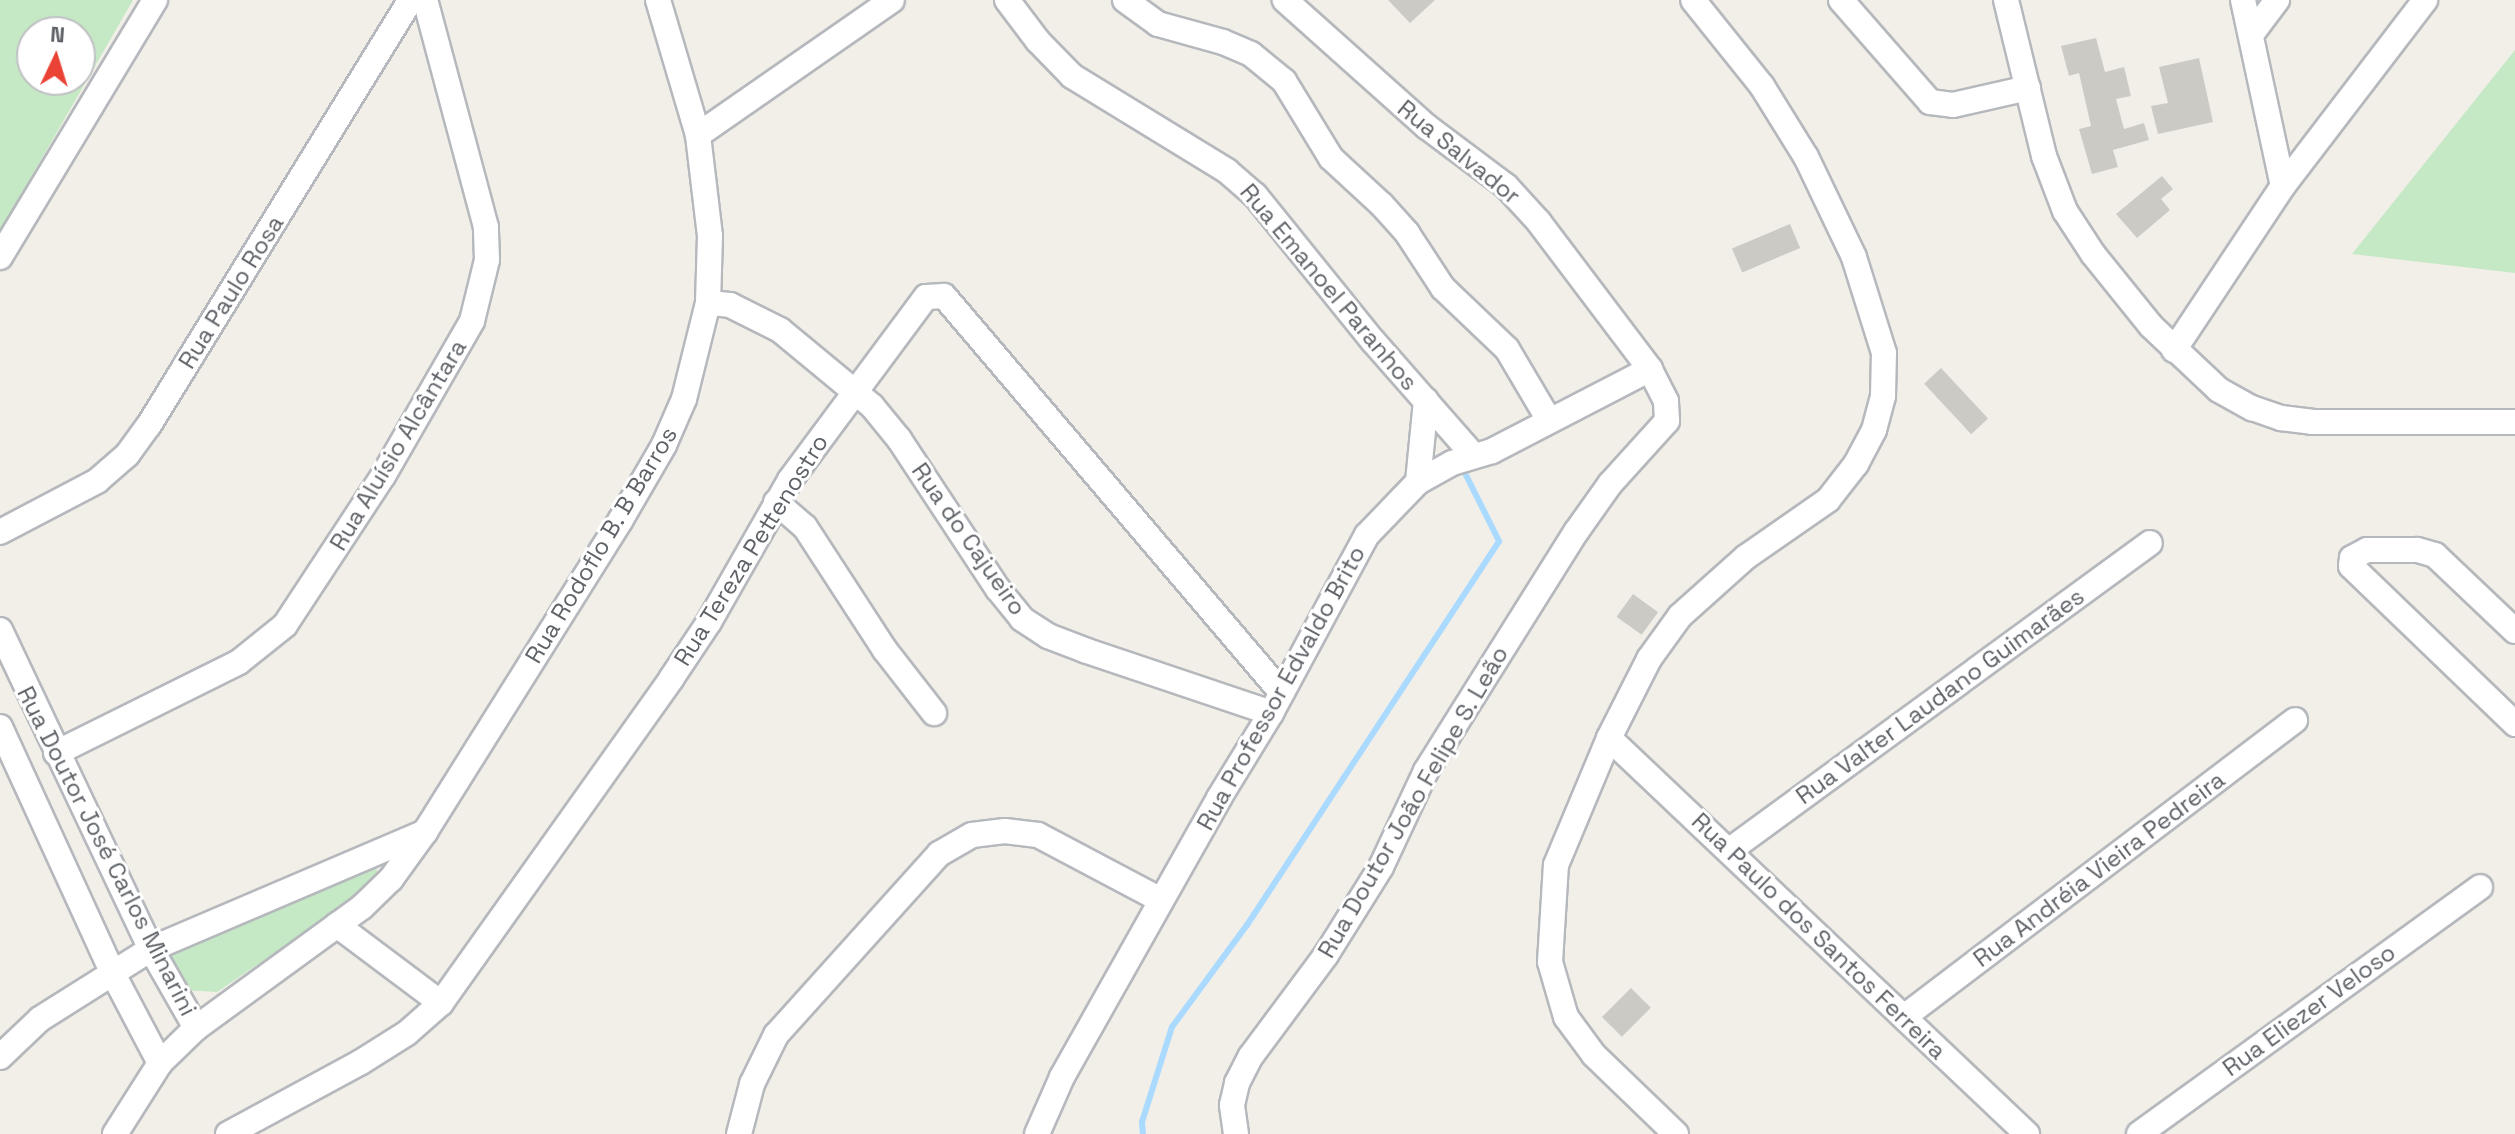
<!DOCTYPE html>
<meta charset="utf-8">
<style>
body{margin:0}
#map{position:relative;width:2515px;height:1134px;overflow:hidden;background:#f1efe8;font-family:"Space Grotesk",sans-serif}
div>[style]{position:absolute}
.green>*{inset:0;background:#c5e8c5}
.stream>*{height:6px;margin:-3px;padding:0 3px;transform-origin:3px;border-radius:3px;background:#aadaff}
.building>*{inset:0;background:#cccac5;transform-origin:0 0}
.roads{filter:drop-shadow(2px 0 #b5b8bc) drop-shadow(-2px 0 #b5b8bc) drop-shadow(0 2px #b5b8bc) drop-shadow(0 -2px #b5b8bc)}
.minor>*{height:24px;margin:-12px;padding:0 12px;transform-origin:12px;border-radius:12px;background:#fff}
span{translate:-50% -50%;white-space:nowrap;text-align:center;line-height:1.15;-webkit-text-stroke:6px #fff;paint-order:stroke}
.street-label{font-size:24px;color:#5f6368}
.north{position:absolute;left:16px;top:16px;width:80px;height:80px;box-sizing:border-box;background:#fff;border:2px solid #bfc1c3;border-radius:50%;rotate:4deg;font-size:22px;font-weight:700;line-height:32px;text-align:center;color:#5f6368}
.north::after{content:'';display:block;margin:auto;width:28px;height:36px;background:#ea4335;clip-path:polygon(50% 0,100% 100%,50% 72%,0 100%)}
</style>
<div id="map">
<div class="green">
<i style="clip-path:polygon(evenodd,0 0,133px 0,0 231px,0 0,32px 32px,80px 32px,80px 80px,32px 80px,32px 32px)"></i>
<i style="clip-path:polygon(2515px 50px,2515px 273px,2352px 254px)"></i>
<i style="clip-path:polygon(376px 861px,377px 873px,369px 889px,217px 992px,183px 990px,161px 954px)"></i>
</div>
<div class="stream">
<i style="left:1143px;top:1134px;width:12px;rotate:-95deg"></i>
<i style="left:1142px;top:1122px;width:100px;rotate:-72.5deg"></i>
<i style="left:1172px;top:1027px;width:127px;rotate:-53.7deg"></i>
<i style="left:1247px;top:925px;width:459px;rotate:-56.7deg"></i>
<i style="left:1499px;top:541px;width:83px;rotate:-116.6deg"></i>
</div>
<div class="building">
<i style="clip-path:polygon(1388px 0,1435px 0,1410px 23px)"></i>
<i style="clip-path:polygon(2096px 38px,2105px 72px,2124px 67px,2131px 96px,2116px 99px,2124px 129px,2144px 123px,2149px 140px,2113px 150px,2118px 167px,2092px 174px,2079px 129px,2091px 126px,2079px 73px,2069px 76px,2061px 46px)"></i>
<i style="clip-path:polygon(2199px 58px,2213px 122px,2158px 134px,2151px 106px,2168px 103px,2159px 67px)"></i>
<i style="clip-path:polygon(2162px 176px,2173px 189px,2161px 199px,2170px 210px,2137px 238px,2116px 214px)"></i>
<i style="left:1790px;top:224px;width:26px;height:63px;rotate:67deg"></i>
<i style="left:1941px;top:368px;width:69px;height:23px;rotate:47deg"></i>
<i style="left:1633px;top:594px;width:31px;height:28px;rotate:36deg"></i>
<i style="left:1631px;top:988px;width:28px;height:41px;rotate:45deg"></i>
</div>
<div class="roads">
<div class="minor">
<i style="left:1007px;top:0;width:51px;rotate:52.9deg"></i>
<i style="left:1038px;top:41px;width:49px;rotate:45.8deg"></i>
<i style="left:1072px;top:76px;width:182px;rotate:31.5deg"></i>
<i style="left:1227px;top:171px;width:37px;rotate:41deg"></i>
<i style="left:1255px;top:195px;width:188px;rotate:51.1deg"></i>
<i style="left:1373px;top:341px;width:153px;rotate:48.7deg"></i>
<i style="left:1125px;top:0;width:41px;rotate:36deg"></i>
<i style="left:1158px;top:24px;width:67px;rotate:15.5deg"></i>
<i style="left:1223px;top:42px;width:30px;rotate:23deg"></i>
<i style="left:1251px;top:54px;width:43px;rotate:39.3deg"></i>
<i style="left:1284px;top:81px;width:90px;rotate:58.6deg"></i>
<i style="left:1331px;top:158px;width:69px;rotate:42.7deg"></i>
<i style="left:1382px;top:205px;width:38px;rotate:48deg"></i>
<i style="left:1407px;top:233px;width:66px;rotate:56.8deg"></i>
<i style="left:1443px;top:288px;width:88px;rotate:43.6deg"></i>
<i style="left:1507px;top:349px;width:82px;rotate:59.4deg"></i>
<i style="left:1841px;top:0;width:135px;rotate:48.9deg"></i>
<i style="left:1930px;top:102px;width:23px;rotate:7deg"></i>
<i style="left:1953px;top:105px;width:77px;rotate:-12.8deg"></i>
<i style="left:2006px;top:0;width:161px;rotate:76.3deg"></i>
<i style="left:2044px;top:156px;width:59px;rotate:69.1deg"></i>
<i style="left:2065px;top:211px;width:51px;rotate:56.9deg"></i>
<i style="left:2093px;top:254px;width:92px;rotate:51.1deg"></i>
<i style="left:2151px;top:326px;width:93px;rotate:43.3deg"></i>
<i style="left:2219px;top:390px;width:38px;rotate:29deg"></i>
<i style="left:2252px;top:408px;width:31px;rotate:19deg"></i>
<i style="left:2281px;top:418px;width:31px;rotate:7deg"></i>
<i style="left:2312px;top:422px;width:203px"></i>
<i style="left:2243px;top:0;width:190px;rotate:77.9deg"></i>
<i style="left:2253px;top:32px;width:40px;rotate:-53deg"></i>
<i style="left:698px;top:135px;width:236px;rotate:-34.8deg"></i>
<i style="left:0;top:257px;width:300px;rotate:-58.9deg"></i>
<i style="left:708px;top:303px;width:22px;rotate:5deg"></i>
<i style="left:730px;top:305px;width:56px;rotate:26.6deg"></i>
<i style="left:780px;top:330px;width:119px;rotate:39.6deg"></i>
<i style="left:872px;top:406px;width:43px;rotate:50.7deg"></i>
<i style="left:899px;top:439px;width:180px;rotate:56.6deg"></i>
<i style="left:998px;top:589px;width:38px;rotate:51deg"></i>
<i style="left:1022px;top:619px;width:31px;rotate:33deg"></i>
<i style="left:1048px;top:636px;width:42px;rotate:21deg"></i>
<i style="left:1087px;top:651px;width:194px;rotate:18.6deg"></i>
<i style="left:2174px;top:350px;width:197px;rotate:-56.4deg"></i>
<i style="left:2283px;top:186px;width:234px;rotate:-52.6deg"></i>
<i style="left:1418px;top:482px;width:82px;rotate:-84.4deg"></i>
<i style="left:776px;top:502px;width:38px;rotate:41deg"></i>
<i style="left:805px;top:527px;width:147px;rotate:57deg"></i>
<i style="left:885px;top:650px;width:80px;rotate:52.1deg"></i>
<i style="left:0;top:532px;width:110px;rotate:-27.7deg"></i>
<i style="left:97px;top:481px;width:40px;rotate:-41deg"></i>
<i style="left:127px;top:455px;width:37px;rotate:-54deg"></i>
<i style="left:149px;top:425px;width:499px;rotate:-58.4deg"></i>
<i style="left:0;top:630px;width:353px;rotate:64.7deg"></i>
<i style="left:151px;top:949px;width:91px;rotate:60.3deg"></i>
<i style="left:2515px;top:631px;width:110px;rotate:-136.5deg"></i>
<i style="left:2435px;top:555px;width:19px;rotate:-164deg"></i>
<i style="left:2417px;top:550px;width:50px;rotate:180deg"></i>
<i style="left:2367px;top:550px;width:17px;rotate:152deg"></i>
<i style="left:2352px;top:558px;width:8px;rotate:97deg"></i>
<i style="left:2351px;top:566px;width:228px;rotate:43.9deg"></i>
<i style="left:0;top:727px;width:269px;rotate:65.4deg"></i>
<i style="left:112px;top:972px;width:103px;rotate:62.2deg"></i>
<i style="left:1609px;top:738px;width:576px;rotate:43.45deg"></i>
<i style="left:56px;top:753px;width:204px;rotate:-26.4deg"></i>
<i style="left:239px;top:662px;width:59px;rotate:-38.8deg"></i>
<i style="left:285px;top:625px;width:178px;rotate:-56.7deg"></i>
<i style="left:383px;top:476px;width:179px;rotate:-60.1deg"></i>
<i style="left:472px;top:321px;width:63px;rotate:-76.2deg"></i>
<i style="left:487px;top:260px;width:33px;rotate:-92deg"></i>
<i style="left:486px;top:227px;width:235px;rotate:-105deg"></i>
<i style="left:1730px;top:850px;width:520px;rotate:-36.17deg"></i>
<i style="left:337px;top:925px;width:130px;rotate:36.9deg"></i>
<i style="left:1904px;top:1017px;width:491px;rotate:-37.2deg"></i>
<i style="left:0;top:1057px;width:55px;rotate:-43.5deg"></i>
<i style="left:40px;top:1019px;width:131px;rotate:-32.2deg"></i>
<i style="left:151px;top:949px;width:298px;rotate:-23.1deg"></i>
<i style="left:425px;top:832px;width:367px;rotate:-57.9deg"></i>
<i style="left:620px;top:521px;width:88px;rotate:-59.9deg"></i>
<i style="left:664px;top:445px;width:50px;rotate:-66.5deg"></i>
<i style="left:684px;top:399px;width:99px;rotate:-76deg"></i>
<i style="left:708px;top:303px;width:67px;rotate:-88.3deg"></i>
<i style="left:710px;top:236px;width:102px;rotate:-96.8deg"></i>
<i style="left:698px;top:135px;width:141px;rotate:-106.5deg"></i>
<i style="left:115px;top:1134px;width:84px;rotate:-57.6deg"></i>
<i style="left:160px;top:1063px;width:50px;rotate:-44.2deg"></i>
<i style="left:196px;top:1028px;width:205px;rotate:-36.1deg"></i>
<i style="left:362px;top:907px;width:40px;rotate:-44deg"></i>
<i style="left:391px;top:879px;width:58px;rotate:-54.1deg"></i>
<i style="left:228px;top:1134px;width:151px;rotate:-28.4deg"></i>
<i style="left:361px;top:1062px;width:54px;rotate:-32.2deg"></i>
<i style="left:407px;top:1033px;width:45px;rotate:-41.4deg"></i>
<i style="left:441px;top:1003px;width:397px;rotate:-54.6deg"></i>
<i style="left:671px;top:679px;width:69px;rotate:-56.3deg"></i>
<i style="left:709px;top:622px;width:163px;rotate:-60.3deg"></i>
<i style="left:790px;top:480px;width:228px;rotate:-53.4deg"></i>
<i style="left:926px;top:297px;width:18px;rotate:-3deg"></i>
<i style="left:944px;top:296px;width:521px;rotate:49.59deg"></i>
<i style="left:739px;top:1134px;width:52px;rotate:-75.4deg"></i>
<i style="left:752px;top:1084px;width:55px;rotate:-63.9deg"></i>
<i style="left:776px;top:1035px;width:244px;rotate:-48deg"></i>
<i style="left:939px;top:854px;width:38px;rotate:-30deg"></i>
<i style="left:972px;top:835px;width:33px;rotate:-7deg"></i>
<i style="left:1005px;top:831px;width:33px;rotate:7deg"></i>
<i style="left:1038px;top:835px;width:139px;rotate:27.9deg"></i>
<i style="left:1037px;top:1134px;width:62px;rotate:-66.3deg"></i>
<i style="left:1062px;top:1077px;width:320px;rotate:-60.6deg"></i>
<i style="left:1219px;top:798px;width:100px;rotate:-58.5deg"></i>
<i style="left:1271px;top:713px;width:202px;rotate:-61.7deg"></i>
<i style="left:1367px;top:535px;width:74px;rotate:-46.1deg"></i>
<i style="left:1418px;top:482px;width:39px;rotate:-29deg"></i>
<i style="left:1452px;top:463px;width:42px;rotate:-16.7deg"></i>
<i style="left:1492px;top:451px;width:178px;rotate:-27.4deg"></i>
<i style="left:1236px;top:1134px;width:29px;rotate:-98deg"></i>
<i style="left:1232px;top:1105px;width:23px;rotate:-77deg"></i>
<i style="left:1237px;top:1083px;width:30px;rotate:-63deg"></i>
<i style="left:1251px;top:1056px;width:126px;rotate:-53.4deg"></i>
<i style="left:1326px;top:955px;width:104px;rotate:-58deg"></i>
<i style="left:1381px;top:867px;width:106px;rotate:-64.9deg"></i>
<i style="left:1426px;top:771px;width:282px;rotate:-57.9deg"></i>
<i style="left:1576px;top:532px;width:59px;rotate:-54.7deg"></i>
<i style="left:1610px;top:484px;width:85px;rotate:-47.9deg"></i>
<i style="left:1667px;top:421px;width:20px;rotate:-93deg"></i>
<i style="left:1666px;top:401px;width:36px;rotate:-117deg"></i>
<i style="left:1650px;top:369px;width:184px;rotate:-127.1deg"></i>
<i style="left:1539px;top:222px;width:49px;rotate:-132.5deg"></i>
<i style="left:1506px;top:186px;width:99px;rotate:-143.2deg"></i>
<i style="left:1427px;top:127px;width:191px;rotate:-138.2deg"></i>
<i style="left:1676px;top:1134px;width:114px;rotate:-136.1deg"></i>
<i style="left:1594px;top:1055px;width:47px;rotate:-126.4deg"></i>
<i style="left:1566px;top:1017px;width:57px;rotate:-106.2deg"></i>
<i style="left:1550px;top:962px;width:97px;rotate:-86.5deg"></i>
<i style="left:1556px;top:865px;width:138px;rotate:-67.3deg"></i>
<i style="left:1609px;top:738px;width:89px;rotate:-63.1deg"></i>
<i style="left:1649px;top:659px;width:53px;rotate:-54.2deg"></i>
<i style="left:1680px;top:616px;width:89px;rotate:-41.8deg"></i>
<i style="left:1746px;top:557px;width:100px;rotate:-34.8deg"></i>
<i style="left:1828px;top:500px;width:46px;rotate:-52.1deg"></i>
<i style="left:1856px;top:464px;width:38px;rotate:-62deg"></i>
<i style="left:1874px;top:430px;width:35px;rotate:-75deg"></i>
<i style="left:1883px;top:396px;width:43px;rotate:-88.7deg"></i>
<i style="left:1884px;top:353px;width:101px;rotate:-107.4deg"></i>
<i style="left:1854px;top:257px;width:111px;rotate:-115.6deg"></i>
<i style="left:1806px;top:157px;width:84px;rotate:-121.8deg"></i>
<i style="left:1762px;top:86px;width:110px;rotate:-128.7deg"></i>
<i style="left:2139px;top:1134px;width:421px;rotate:-35.9deg"></i>
</div>
</div>
<div class="street-label">
<span style="left:1459px;top:152px;rotate:39deg">Rua Salvador</span>
<span style="left:1329px;top:287px;rotate:50deg">Rua Emanoel Paranhos</span>
<span style="left:231px;top:292px;rotate:-58deg">Rua Paulo Rosa</span>
<span style="left:398px;top:445px;rotate:-59deg">Rua Aluísio Alcântara</span>
<span style="left:969px;top:539px;rotate:55deg">Rua do Cajueiro</span>
<span style="left:601px;top:545px;rotate:-59deg">Rua Rodoflo B. B Barros</span>
<span style="left:751px;top:550px;rotate:-58deg">Rua Tereza Pettenostro</span>
<span style="left:1281px;top:688px;rotate:-61deg">Rua Professor Edvaldo Brito</span>
<span style="left:1940px;top:696px;rotate:-36deg">Rua Valter Laudano Guimarães</span>
<span style="left:1413px;top:802px;rotate:-60deg">Rua Doutor João Felipe S. Leão</span>
<span style="left:107px;top:851px;rotate:63deg">Rua Doutor José Carlos Minarini</span>
<span style="left:2099px;top:869px;rotate:-37deg">Rua Andréia Vieira Pedreira</span>
<span style="left:1819px;top:936px;rotate:44deg">Rua Paulo dos Santos Ferreira</span>
<span style="left:2309px;top:1010px;rotate:-36deg">Rua Eliezer Veloso</span>
</div>
<div class="north">N</div>
</div>
